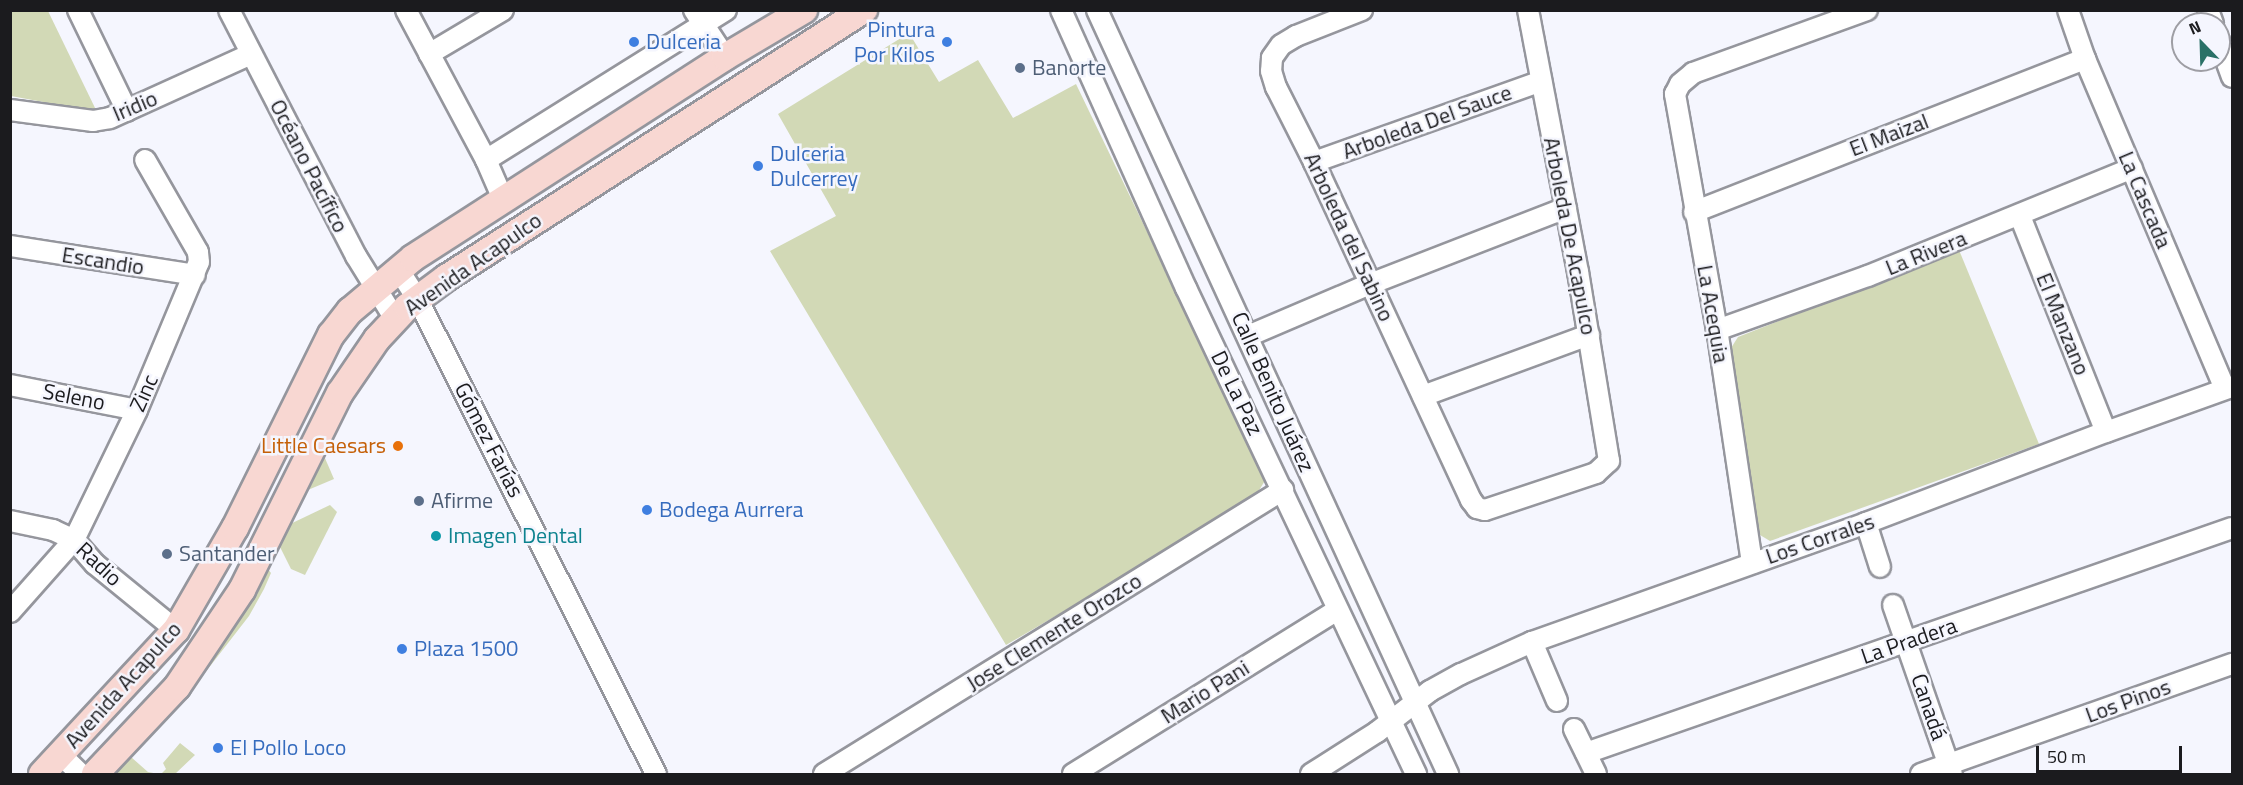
<!DOCTYPE html>
<meta charset="utf-8">
<style>
body{margin:0}
#map{position:relative;width:2243px;height:785px;overflow:hidden;background:#f5f6fe;font-family:"Titillium Web",sans-serif}
div>[style]{position:absolute}
.green>*{inset:0;background:#d2d9b6}
.roads{filter:drop-shadow(2px 0 #95969d) drop-shadow(-2px 0 #95969d) drop-shadow(0 2px #95969d) drop-shadow(0 -2px #95969d)}
.minor>*{height:20px;margin:-10px;padding:0 10px;transform-origin:10px;border-radius:10px;background:#fff}
.major>*{height:26px;margin:-13px;padding:0 13px;transform-origin:13px;border-radius:13px;background:#f8d7d2}
.dots>*{width:16px;height:16px;translate:-50% -50%;box-sizing:border-box;border:3px solid #f5f6fe;border-radius:50%}
span{translate:-50% -50%;white-space:nowrap;text-align:center;line-height:1.15;-webkit-text-stroke:5px #f5f6fe;paint-order:stroke}
.shop-label{font-size:22px;color:#366cbe}
.right{translate:-100% -50%;text-align:right}
.left{translate:0 -50%;text-align:left}
.service-label{font-size:22px;color:#4e5e75}
.street-label{font-size:22px;color:#1b1b1e}
.food-label{font-size:22px;color:#c56008}
.culture-label{font-size:22px;color:#0d838f}
.frame{position:absolute;inset:0;border:12px solid #1b1b1e;pointer-events:none}
.north{position:absolute;left:2171px;top:12px;width:60px;height:60px;box-sizing:border-box;background:#f5f6fe;border:2px solid #9e9ea4;border-radius:50%;rotate:337deg;font-size:16px;font-weight:700;line-height:24px;text-align:center;color:#1b1b1e}
.north::after{content:'';display:block;margin:auto;width:21px;height:27px;background:#2a7167;clip-path:polygon(50% 0,100% 100%,50% 72%,0 100%)}
.scale{position:absolute;left:2036px;top:746px;width:146px;height:27px;box-sizing:border-box;border:3px solid #1b1b1e;border-top:0;padding-left:8px;font-size:18px;line-height:21px;white-space:nowrap;color:#1b1b1e;-webkit-text-stroke:4px #f5f6fe;paint-order:stroke}
</style>
<div id="map">
<div class="green">
<i style="clip-path:polygon(10px 11px,48px 11px,97px 112px,11px 96px)"></i>
<i style="clip-path:polygon(909px 33px,939px 82px,978px 60px,1013px 118px,1076px 84px,1266px 479px,1253px 500px,1006px 645px,770px 251px,836px 216px,778px 114px)"></i>
<i style="clip-path:polygon(1959px 250px,2039px 444px,1770px 541px,1760px 535px,1731px 348px,1738px 337px)"></i>
<i style="clip-path:polygon(318px 442px,334px 479px,296px 495px)"></i>
<i style="clip-path:polygon(330px 505px,337px 512px,305px 575px,291px 569px,278px 543px,286px 526px)"></i>
<i style="clip-path:polygon(264px 564px,271px 573px,264px 589px,249px 616px,204px 674px,249px 598px)"></i>
<i style="clip-path:polygon(180px 743px,195px 755px,175px 774px,161px 774px,166px 769px,163px 763px)"></i>
<i style="clip-path:polygon(131px 757px,148px 772px,159px 774px,117px 774px,116px 772px)"></i>
</div>
<div class="roads">
<div class="minor">
<i style="left:78px;top:10px;width:112px;rotate:64.1deg"></i>
<i style="left:229px;top:10px;width:277px;rotate:62.7deg"></i>
<i style="left:356px;top:256px;width:74px;rotate:58.2deg"></i>
<i style="left:406px;top:10px;width:170px;rotate:61.9deg"></i>
<i style="left:486px;top:160px;width:43px;rotate:66.4deg"></i>
<i style="left:694px;top:10px;width:56px;rotate:56.6deg"></i>
<i style="left:1061px;top:10px;width:305px;rotate:65.8deg"></i>
<i style="left:1186px;top:288px;width:538px;rotate:64.67deg"></i>
<i style="left:1097px;top:10px;width:841px;rotate:65.32deg"></i>
<i style="left:1362px;top:10px;width:71px;rotate:158.5deg"></i>
<i style="left:1296px;top:36px;width:17px;rotate:149deg"></i>
<i style="left:1281px;top:45px;width:16px;rotate:125deg"></i>
<i style="left:1272px;top:58px;width:13px;rotate:94deg"></i>
<i style="left:1271px;top:71px;width:17px;rotate:73deg"></i>
<i style="left:1276px;top:87px;width:84px;rotate:63.1deg"></i>
<i style="left:1314px;top:162px;width:373px;rotate:65.1deg"></i>
<i style="left:1471px;top:500px;width:10px;rotate:53deg"></i>
<i style="left:1477px;top:508px;width:8px;rotate:14deg"></i>
<i style="left:1485px;top:510px;width:117px;rotate:-18.4deg"></i>
<i style="left:1596px;top:473px;width:18px;rotate:-43deg"></i>
<i style="left:1609px;top:461px;width:192px;rotate:-99.3deg"></i>
<i style="left:1578px;top:272px;width:267px;rotate:-100.8deg"></i>
<i style="left:2068px;top:10px;width:52px;rotate:70.9deg"></i>
<i style="left:2085px;top:59px;width:358px;rotate:67deg"></i>
<i style="left:2208px;top:10px;width:15px;rotate:70deg"></i>
<i style="left:2219px;top:41px;width:38px;rotate:70deg"></i>
<i style="left:429px;top:54px;width:86px;rotate:-30.7deg"></i>
<i style="left:10px;top:110px;width:84px;rotate:7.5deg"></i>
<i style="left:93px;top:121px;width:17px;rotate:-10deg"></i>
<i style="left:110px;top:118px;width:155px;rotate:-24.4deg"></i>
<i style="left:486px;top:160px;width:283px;rotate:-32deg"></i>
<i style="left:1314px;top:162px;width:241px;rotate:-19.6deg"></i>
<i style="left:1694px;top:212px;width:420px;rotate:-21.4deg"></i>
<i style="left:2020px;top:216px;width:232px;rotate:68.3deg"></i>
<i style="left:10px;top:246px;width:187px;rotate:8.9deg"></i>
<i style="left:398px;top:269px;width:35px;rotate:57deg"></i>
<i style="left:417px;top:298px;width:533px;rotate:63.34deg"></i>
<i style="left:1717px;top:330px;width:160px;rotate:-19.7deg"></i>
<i style="left:1868px;top:276px;width:285px;rotate:-22.2deg"></i>
<i style="left:1248px;top:336px;width:133px;rotate:-23.1deg"></i>
<i style="left:1370px;top:284px;width:210px;rotate:-21.2deg"></i>
<i style="left:10px;top:385px;width:129px;rotate:11.1deg"></i>
<i style="left:1423px;top:396px;width:177px;rotate:-20.2deg"></i>
<i style="left:10px;top:521px;width:44px;rotate:11.8deg"></i>
<i style="left:53px;top:530px;width:23px;rotate:25deg"></i>
<i style="left:74px;top:540px;width:32px;rotate:49deg"></i>
<i style="left:95px;top:564px;width:104px;rotate:39.2deg"></i>
<i style="left:1866px;top:523px;width:46px;rotate:72.3deg"></i>
<i style="left:1752px;top:563px;width:236px;rotate:-98.5deg"></i>
<i style="left:1717px;top:330px;width:240px;rotate:-100.1deg"></i>
<i style="left:1675px;top:94px;width:11px;rotate:-63deg"></i>
<i style="left:1680px;top:84px;width:17px;rotate:-40deg"></i>
<i style="left:1693px;top:73px;width:185px;rotate:-19.9deg"></i>
<i style="left:1893px;top:605px;width:179px;rotate:70.8deg"></i>
<i style="left:10px;top:612px;width:96px;rotate:-48.4deg"></i>
<i style="left:74px;top:540px;width:144px;rotate:-64.1deg"></i>
<i style="left:137px;top:410px;width:160px;rotate:-67.3deg"></i>
<i style="left:199px;top:262px;width:10px;rotate:-96deg"></i>
<i style="left:198px;top:252px;width:106px;rotate:-119.9deg"></i>
<i style="left:1532px;top:642px;width:64px;rotate:67deg"></i>
<i style="left:1574px;top:729px;width:50px;rotate:63.9deg"></i>
<i style="left:1586px;top:753px;width:684px;rotate:-19.2deg"></i>
<i style="left:61px;top:755px;width:28px;rotate:44deg"></i>
<i style="left:824px;top:774px;width:540px;rotate:-31.75deg"></i>
<i style="left:1073px;top:774px;width:311px;rotate:-31.8deg"></i>
<i style="left:1311px;top:774px;width:78px;rotate:-32.5deg"></i>
<i style="left:1377px;top:732px;width:67px;rotate:-37.7deg"></i>
<i style="left:1430px;top:691px;width:35px;rotate:-29deg"></i>
<i style="left:1461px;top:674px;width:78px;rotate:-24.3deg"></i>
<i style="left:1532px;top:642px;width:355px;rotate:-19.6deg"></i>
<i style="left:1866px;top:523px;width:257px;rotate:-20.8deg"></i>
<i style="left:2106px;top:432px;width:134px;rotate:-19.7deg"></i>
<i style="left:1921px;top:774px;width:330px;rotate:-19.5deg"></i>
</div>
<div class="major">
<i style="left:42px;top:774px;width:197px;rotate:-47.1deg"></i>
<i style="left:176px;top:630px;width:118px;rotate:-60deg"></i>
<i style="left:235px;top:528px;width:216px;rotate:-63.6deg"></i>
<i style="left:331px;top:335px;width:31px;rotate:-52deg"></i>
<i style="left:350px;top:311px;width:82px;rotate:-40.1deg"></i>
<i style="left:413px;top:258px;width:371px;rotate:-32.8deg"></i>
<i style="left:725px;top:57px;width:92px;rotate:-30.7deg"></i>
<i style="left:95px;top:774px;width:120px;rotate:-46.7deg"></i>
<i style="left:177px;top:687px;width:117px;rotate:-56.2deg"></i>
<i style="left:242px;top:590px;width:220px;rotate:-63.6deg"></i>
<i style="left:340px;top:393px;width:65px;rotate:-55.6deg"></i>
<i style="left:377px;top:339px;width:44px;rotate:-46.8deg"></i>
<i style="left:407px;top:307px;width:49px;rotate:-36.6deg"></i>
<i style="left:446px;top:278px;width:497px;rotate:-32.7deg"></i>
</div>
</div>
<div class="dots">
<i style="left:634px;top:42px;background:#3f7fe0"></i>
<i style="left:947px;top:42px;background:#3f7fe0"></i>
<i style="left:1020px;top:68px;background:#5c6f8a"></i>
<i style="left:758px;top:166px;background:#3f7fe0"></i>
<i style="left:398px;top:446px;background:#e8710a"></i>
<i style="left:419px;top:501px;background:#5c6f8a"></i>
<i style="left:647px;top:510px;background:#3f7fe0"></i>
<i style="left:436px;top:536px;background:#0f9aa8"></i>
<i style="left:167px;top:554px;background:#5c6f8a"></i>
<i style="left:402px;top:649px;background:#3f7fe0"></i>
<i style="left:218px;top:748px;background:#3f7fe0"></i>
</div>
<div class="shop-label">
<span class="right" style="left:935px;top:42px">Pintura<br>Por Kilos</span>
<span class="left" style="left:646px;top:42px">Dulceria</span>
<span class="left" style="left:770px;top:166px">Dulceria<br>Dulcerrey</span>
<span class="left" style="left:659px;top:510px">Bodega Aurrera</span>
<span class="left" style="left:414px;top:649px">Plaza 1500</span>
<span class="left" style="left:230px;top:748px">El Pollo Loco</span>
</div>
<div class="service-label">
<span class="left" style="left:1032px;top:68px">Banorte</span>
<span class="left" style="left:431px;top:501px">Afirme</span>
<span class="left" style="left:179px;top:554px">Santander</span>
</div>
<div class="street-label">
<span style="left:135px;top:106px;rotate:-23deg">Iridio</span>
<span style="left:1427px;top:122px;rotate:-20deg">Arboleda Del Sauce</span>
<span style="left:1889px;top:135px;rotate:-21deg">El Maizal</span>
<span style="left:309px;top:166px;rotate:63deg">Océano Pacífico</span>
<span style="left:2145px;top:200px;rotate:67deg">La Cascada</span>
<span style="left:1570px;top:236px;rotate:79deg">Arboleda De Acapulco</span>
<span style="left:1349px;top:237px;rotate:65deg">Arboleda del Sabino</span>
<span style="left:1926px;top:253px;rotate:-22deg">La Rivera</span>
<span style="left:103px;top:261px;rotate:9deg">Escandio</span>
<span style="left:473px;top:264px;rotate:-35deg">Avenida Acapulco</span>
<span style="left:1713px;top:314px;rotate:80deg">La Acequia</span>
<span style="left:2063px;top:324px;rotate:68deg">El Manzano</span>
<span style="left:1273px;top:392px;rotate:66deg">Calle Benito Juárez</span>
<span style="left:144px;top:393px;rotate:-66deg">Zinc</span>
<span style="left:1237px;top:393px;rotate:64deg">De La Paz</span>
<span style="left:74px;top:397px;rotate:11deg">Seleno</span>
<span style="left:489px;top:440px;rotate:63deg">Gómez Farías</span>
<span style="left:1820px;top:539px;rotate:-19deg">Los Corrales</span>
<span style="left:99px;top:564px;rotate:43deg">Radio</span>
<span style="left:1054px;top:632px;rotate:-32deg">Jose Clemente Orozco</span>
<span style="left:1909px;top:641px;rotate:-19deg">La Pradera</span>
<span style="left:123px;top:685px;rotate:-48deg">Avenida Acapulco</span>
<span style="left:1205px;top:692px;rotate:-32deg">Mario Pani</span>
<span style="left:2128px;top:701px;rotate:-20deg">Los Pinos</span>
<span style="left:1929px;top:707px;rotate:71deg">Canadá</span>
</div>
<div class="food-label">
<span class="right" style="left:386px;top:446px">Little Caesars</span>
</div>
<div class="culture-label">
<span class="left" style="left:448px;top:536px">Imagen Dental</span>
</div>
<div class="frame"></div>
<div class="north">N</div>
<div class="scale">50 m</div>
</div>
